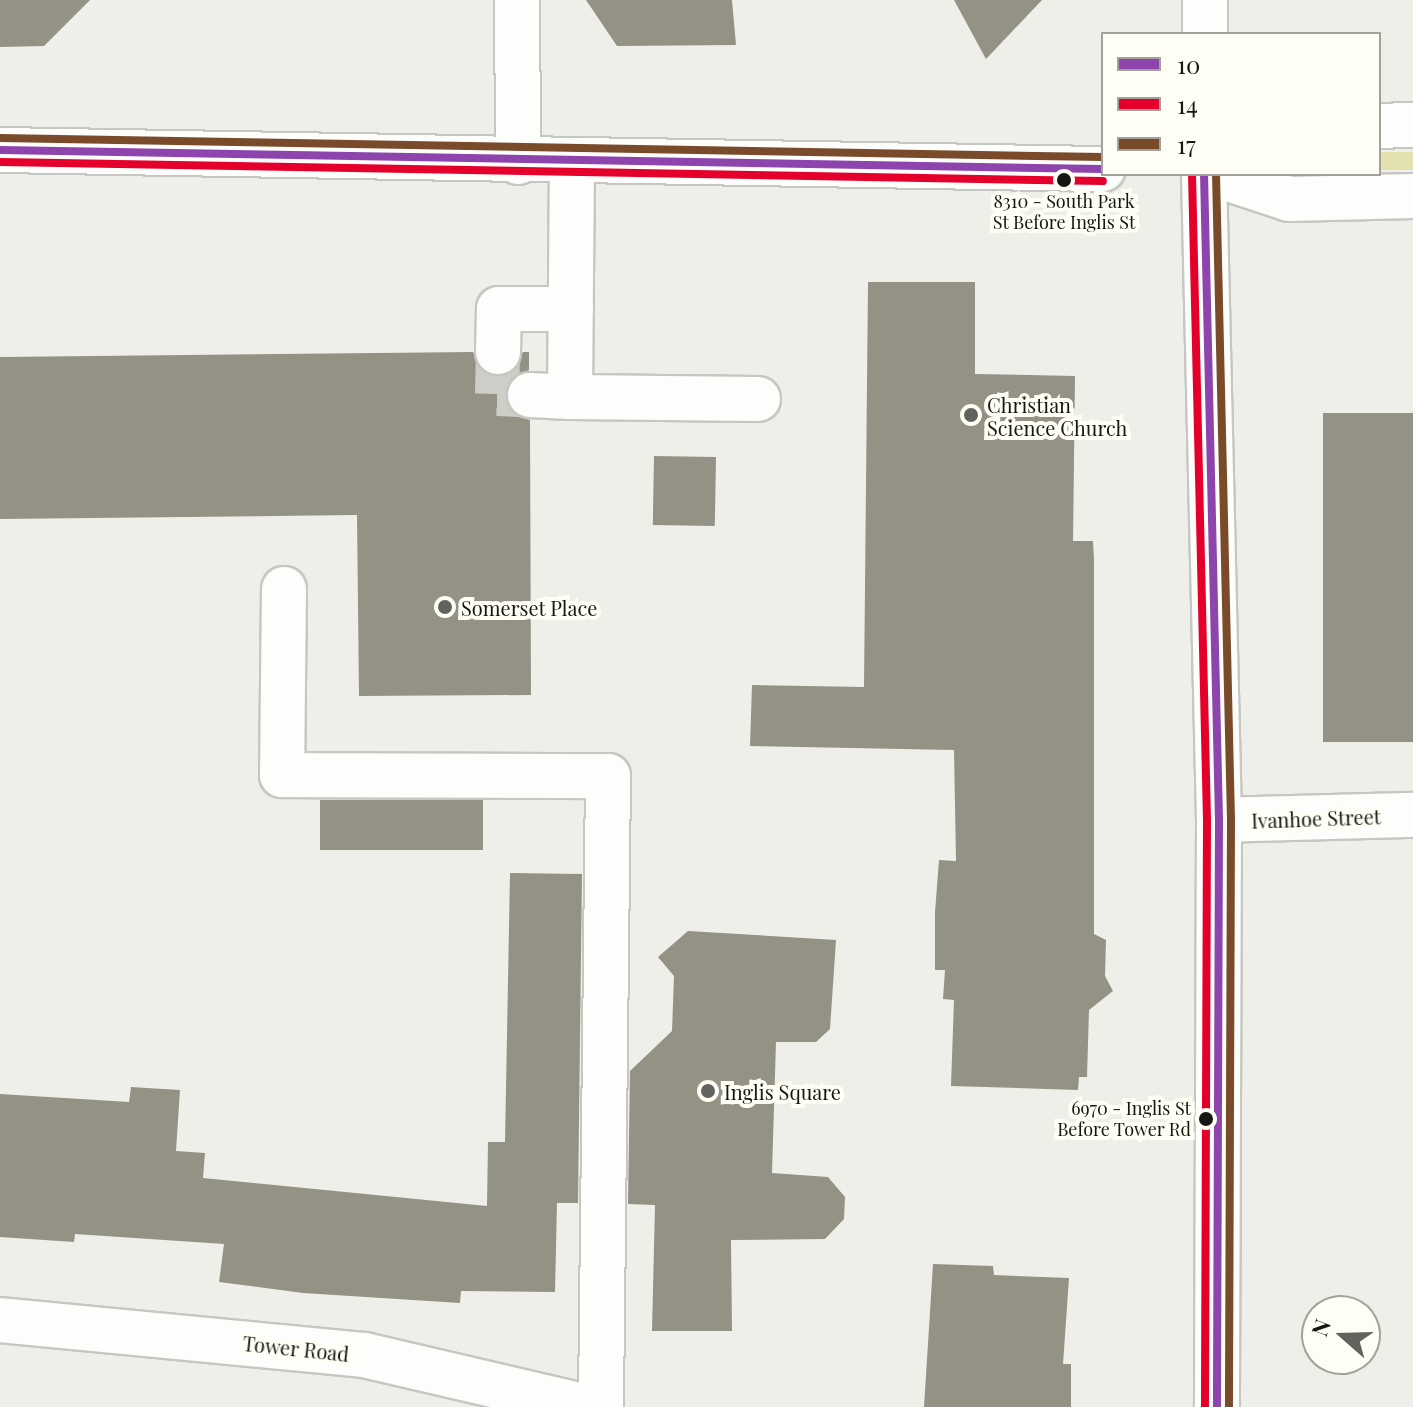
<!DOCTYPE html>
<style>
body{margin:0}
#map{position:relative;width:1413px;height:1407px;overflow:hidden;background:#efefe9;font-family:"Playfair Display",serif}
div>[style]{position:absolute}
.green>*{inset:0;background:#e3e1ae;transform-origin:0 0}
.building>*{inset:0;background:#939285;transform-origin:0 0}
.minor-tunnel>*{height:44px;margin-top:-22px;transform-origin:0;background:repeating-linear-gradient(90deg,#cecec9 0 44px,transparent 0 66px)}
.roads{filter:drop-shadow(2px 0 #c6c6c2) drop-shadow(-2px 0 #c6c6c2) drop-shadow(0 2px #c6c6c2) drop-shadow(0 -2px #c6c6c2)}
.minor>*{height:44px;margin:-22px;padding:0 22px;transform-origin:22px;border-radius:22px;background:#fdfdfc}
.bus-1>*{height:8px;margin:-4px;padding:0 4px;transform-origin:4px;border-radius:4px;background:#8e44ad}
.bus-2>*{height:8px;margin:-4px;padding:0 4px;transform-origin:4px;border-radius:4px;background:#e4002b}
.bus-3>*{height:8px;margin:-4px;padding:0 4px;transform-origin:4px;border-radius:4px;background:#7a4b2a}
.dots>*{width:22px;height:22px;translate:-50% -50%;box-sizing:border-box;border:4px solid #fffef5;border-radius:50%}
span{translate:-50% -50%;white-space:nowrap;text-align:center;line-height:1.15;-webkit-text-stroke:8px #fffef5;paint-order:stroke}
.bus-label{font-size:18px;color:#161613}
.right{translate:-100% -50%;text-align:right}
.poi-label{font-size:20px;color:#161613}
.left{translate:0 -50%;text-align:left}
.street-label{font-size:20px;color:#161613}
.legend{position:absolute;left:1101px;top:32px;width:280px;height:144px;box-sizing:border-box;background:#fffef5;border:2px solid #a2a19b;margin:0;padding:10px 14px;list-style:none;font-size:24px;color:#161613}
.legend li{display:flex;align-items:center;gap:16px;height:40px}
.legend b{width:40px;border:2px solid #a2a19b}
.north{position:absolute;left:1301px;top:1295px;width:80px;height:80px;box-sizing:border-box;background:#fffef5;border:2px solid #a2a19b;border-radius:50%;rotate:290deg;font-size:22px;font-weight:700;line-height:32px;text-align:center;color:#161613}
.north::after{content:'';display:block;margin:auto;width:28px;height:36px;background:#62625e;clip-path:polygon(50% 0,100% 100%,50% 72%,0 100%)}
</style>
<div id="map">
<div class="green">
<i style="left:1413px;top:152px;width:18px;height:34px;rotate:90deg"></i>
</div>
<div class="building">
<i style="clip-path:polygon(0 0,90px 0,44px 46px,0 47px)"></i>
<i style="clip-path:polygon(586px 0,732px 0,736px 45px,617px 46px)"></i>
<i style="clip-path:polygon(954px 0,1042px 0,986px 59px)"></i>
<i style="clip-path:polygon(868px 282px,975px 282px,975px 374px,1075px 376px,1073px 541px,1093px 541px,1094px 560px,1094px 934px,1106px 940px,1105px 976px,1113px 991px,1089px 1010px,1087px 1077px,1079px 1077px,1078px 1090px,951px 1086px,954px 1000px,943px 999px,945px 970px,935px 970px,935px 912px,939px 860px,956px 861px,954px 750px,750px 746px,752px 685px,864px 687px)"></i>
<i style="clip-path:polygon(473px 352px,484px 373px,498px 377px,511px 373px,523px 352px,529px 352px,529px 370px,510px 381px,505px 395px,516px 416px,530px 420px,531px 695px,359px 696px,357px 515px,0 519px,0 357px)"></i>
<i style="left:1413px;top:413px;width:329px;height:90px;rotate:90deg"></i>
<i style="left:654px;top:456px;width:62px;height:69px;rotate:1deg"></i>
<i style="left:320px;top:800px;width:163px;height:50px"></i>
<i style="clip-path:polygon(510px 873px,582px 874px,578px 1203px,557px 1203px,555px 1292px,461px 1291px,460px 1303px,303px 1293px,219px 1282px,224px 1244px,75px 1234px,74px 1242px,0 1237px,0 1094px,129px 1102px,131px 1087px,180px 1090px,176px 1151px,205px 1153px,203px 1178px,487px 1206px,488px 1142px,505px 1142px)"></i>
<i style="clip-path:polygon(688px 931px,836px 940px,830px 1029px,816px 1042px,776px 1042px,772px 1173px,828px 1177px,845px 1197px,844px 1219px,825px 1239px,731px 1240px,732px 1331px,652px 1331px,655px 1205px,628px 1204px,630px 1071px,672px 1031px,674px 976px,658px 957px)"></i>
<i style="clip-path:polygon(933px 1264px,993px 1266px,994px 1275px,1069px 1278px,1063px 1364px,1071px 1364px,1071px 1407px,924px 1407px)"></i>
</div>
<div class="minor-tunnel">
<i style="left:498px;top:352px;width:42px;rotate:91.4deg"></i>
<i style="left:497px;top:394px;width:33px;rotate:2deg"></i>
</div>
<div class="roads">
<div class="minor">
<i style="left:517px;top:0;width:162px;rotate:89.6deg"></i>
<i style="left:1205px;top:34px;width:34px;rotate:-90deg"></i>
<i style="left:1379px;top:126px;width:34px;rotate:-2deg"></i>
<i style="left:0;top:150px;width:1103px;rotate:0.99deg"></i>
<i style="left:572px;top:163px;width:234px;rotate:90.5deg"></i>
<i style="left:570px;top:397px;width:188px;rotate:0.6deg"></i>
<i style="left:1204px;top:174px;width:646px;rotate:88.67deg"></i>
<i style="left:1219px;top:820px;width:587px;rotate:90.2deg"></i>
<i style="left:1214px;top:174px;width:79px;rotate:18.4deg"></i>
<i style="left:1289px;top:199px;width:124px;rotate:-1.4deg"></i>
<i style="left:498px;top:352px;width:43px;rotate:-88.7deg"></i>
<i style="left:499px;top:309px;width:72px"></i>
<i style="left:530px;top:395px;width:40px;rotate:2.9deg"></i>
<i style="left:284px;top:589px;width:186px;rotate:90.6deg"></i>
<i style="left:282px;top:775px;width:326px;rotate:0.2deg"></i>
<i style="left:608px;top:776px;width:631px;rotate:90.64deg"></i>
<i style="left:1219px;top:820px;width:194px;rotate:-1.5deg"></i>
<i style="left:0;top:1320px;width:366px;rotate:5.5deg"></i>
<i style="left:364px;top:1355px;width:229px;rotate:13.1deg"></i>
</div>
</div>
<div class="bus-1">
<i style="left:0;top:150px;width:1103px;rotate:0.99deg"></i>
<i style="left:1204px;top:174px;width:646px;rotate:88.67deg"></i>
<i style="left:1219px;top:820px;width:587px;rotate:90.2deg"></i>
</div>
<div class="bus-2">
<i style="left:0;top:162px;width:1103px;rotate:0.99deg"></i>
<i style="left:1192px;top:174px;width:646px;rotate:88.67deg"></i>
<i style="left:1207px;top:820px;width:587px;rotate:90.2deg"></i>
</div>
<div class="bus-3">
<i style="left:0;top:138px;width:1103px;rotate:0.99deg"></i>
<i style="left:1216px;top:174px;width:646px;rotate:88.67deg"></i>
<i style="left:1231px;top:820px;width:587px;rotate:90.2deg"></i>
</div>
<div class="dots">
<i style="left:1064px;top:180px;background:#161613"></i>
<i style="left:971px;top:415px;background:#62625e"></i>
<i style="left:445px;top:607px;background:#62625e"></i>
<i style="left:708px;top:1091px;background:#62625e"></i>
<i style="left:1206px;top:1119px;background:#161613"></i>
</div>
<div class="bus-label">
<span style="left:1064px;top:212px">8310 - South Park<br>St Before Inglis St</span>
<span class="right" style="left:1191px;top:1119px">6970 - Inglis St<br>Before Tower Rd</span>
</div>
<div class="poi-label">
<span class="left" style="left:987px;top:416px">Christian<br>Science Church</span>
<span class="left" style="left:461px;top:607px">Somerset Place</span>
<span class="left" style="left:724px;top:1091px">Inglis Square</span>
</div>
<div class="street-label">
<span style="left:1316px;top:818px;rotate:-2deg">Ivanhoe Street</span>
<span style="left:296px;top:1348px;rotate:6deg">Tower Road</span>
</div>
<ul class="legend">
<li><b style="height:10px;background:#8e44ad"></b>10</li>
<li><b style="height:10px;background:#e4002b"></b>14</li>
<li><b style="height:10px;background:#7a4b2a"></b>17</li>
</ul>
<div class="north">N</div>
</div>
